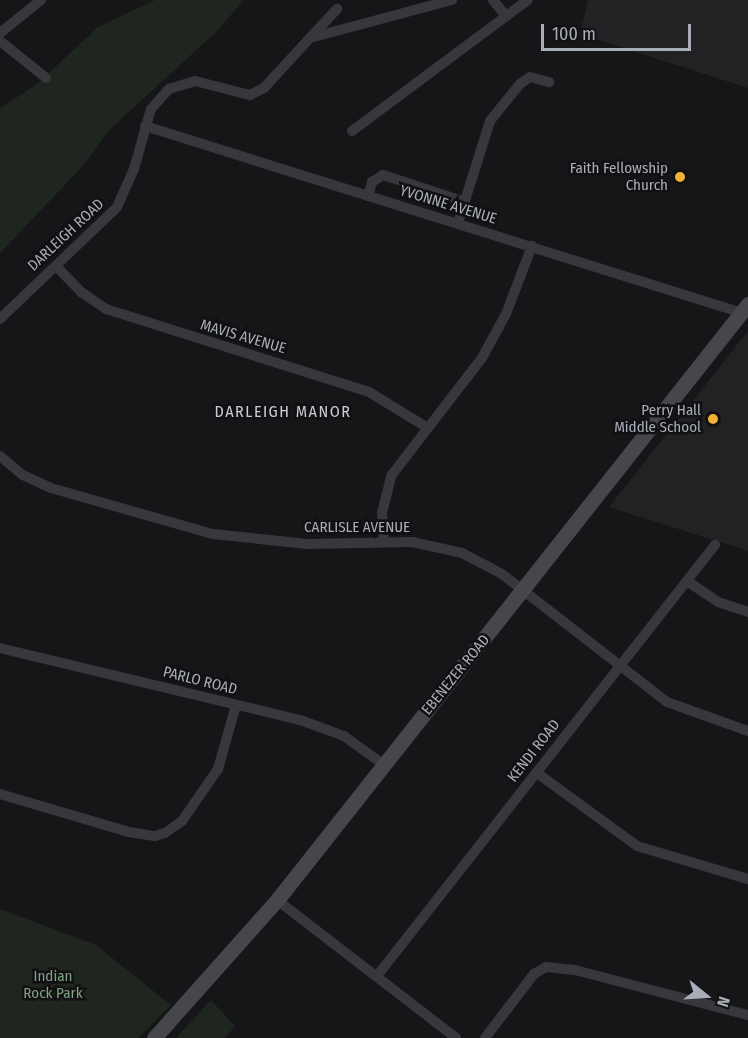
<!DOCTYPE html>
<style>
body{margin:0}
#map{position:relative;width:748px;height:1038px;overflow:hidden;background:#161618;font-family:"Fira Sans Condensed",sans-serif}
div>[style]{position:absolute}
.built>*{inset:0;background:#222225}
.green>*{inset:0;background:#1e261f}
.street>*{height:10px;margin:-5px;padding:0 5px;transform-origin:5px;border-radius:5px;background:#37383d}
.secondary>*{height:15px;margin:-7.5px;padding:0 7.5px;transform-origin:7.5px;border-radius:7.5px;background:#45474d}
.dots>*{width:16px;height:16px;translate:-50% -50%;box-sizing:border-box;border:3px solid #111113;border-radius:50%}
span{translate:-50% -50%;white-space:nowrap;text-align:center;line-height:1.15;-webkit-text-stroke:5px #111113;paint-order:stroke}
.poi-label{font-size:15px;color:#a8adb8}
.right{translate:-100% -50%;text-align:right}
.street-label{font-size:15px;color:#a8adb8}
.park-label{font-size:15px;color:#7fa381}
.neighbourhood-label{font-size:16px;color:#c9ccd4;letter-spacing:1.5px}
.north{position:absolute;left:676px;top:966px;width:60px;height:60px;-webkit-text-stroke:4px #111113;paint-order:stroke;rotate:108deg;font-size:16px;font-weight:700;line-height:24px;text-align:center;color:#a8adb8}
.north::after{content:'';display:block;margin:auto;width:21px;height:27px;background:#a8adb8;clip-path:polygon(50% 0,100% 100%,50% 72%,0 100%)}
.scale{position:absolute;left:541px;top:24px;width:150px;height:27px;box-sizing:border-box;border:3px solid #a8adb8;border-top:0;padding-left:8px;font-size:18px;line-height:21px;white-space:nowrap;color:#a8adb8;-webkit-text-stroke:4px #111113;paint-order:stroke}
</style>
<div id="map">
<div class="built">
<i style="clip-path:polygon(588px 0,748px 0,748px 88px,580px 34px)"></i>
<i style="clip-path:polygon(748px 331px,748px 551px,609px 507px)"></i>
</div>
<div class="green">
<i style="clip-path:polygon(155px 0,244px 0,215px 33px,108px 131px,83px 166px,0 253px,0 108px,36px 85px,98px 27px)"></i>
<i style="clip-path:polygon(0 909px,96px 945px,171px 1005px,138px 1038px,0 1038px)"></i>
<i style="clip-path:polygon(211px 1000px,235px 1026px,225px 1038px,176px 1038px)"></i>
</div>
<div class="street">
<i style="left:493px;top:0;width:21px;rotate:51deg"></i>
<i style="left:0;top:33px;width:53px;rotate:-38.8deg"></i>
<i style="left:310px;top:38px;width:40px;rotate:-47deg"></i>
<i style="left:0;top:41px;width:59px;rotate:38.8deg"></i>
<i style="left:145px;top:126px;width:626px;rotate:17.39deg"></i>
<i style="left:352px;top:131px;width:219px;rotate:-36.7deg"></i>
<i style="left:368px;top:196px;width:15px;rotate:-74deg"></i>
<i style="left:372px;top:182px;width:13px;rotate:-32deg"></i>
<i style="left:383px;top:175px;width:86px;rotate:18.2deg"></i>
<i style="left:458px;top:223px;width:107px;rotate:-72.6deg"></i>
<i style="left:490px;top:121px;width:48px;rotate:-51deg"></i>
<i style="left:520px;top:84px;width:12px;rotate:-35deg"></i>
<i style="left:530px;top:77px;width:20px;rotate:15deg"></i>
<i style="left:56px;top:266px;width:36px;rotate:46deg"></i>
<i style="left:81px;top:292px;width:30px;rotate:34deg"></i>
<i style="left:106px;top:309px;width:276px;rotate:17.5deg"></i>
<i style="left:369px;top:392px;width:69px;rotate:31.4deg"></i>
<i style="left:0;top:319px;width:162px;rotate:-43.7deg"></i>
<i style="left:117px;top:207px;width:42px;rotate:-65.9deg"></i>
<i style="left:134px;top:169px;width:62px;rotate:-74.2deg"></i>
<i style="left:151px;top:109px;width:27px;rotate:-48deg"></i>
<i style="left:169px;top:89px;width:27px;rotate:-17deg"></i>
<i style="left:195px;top:81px;width:57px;rotate:14.3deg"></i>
<i style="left:250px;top:95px;width:16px;rotate:-27deg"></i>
<i style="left:264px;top:88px;width:68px;rotate:-47.4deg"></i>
<i style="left:310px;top:38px;width:147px;rotate:-15deg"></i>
<i style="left:0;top:456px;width:30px;rotate:40deg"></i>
<i style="left:23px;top:475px;width:31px;rotate:25deg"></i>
<i style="left:51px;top:488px;width:168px;rotate:15.9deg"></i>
<i style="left:213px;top:534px;width:95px;rotate:6.1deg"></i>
<i style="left:307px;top:544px;width:105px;rotate:-1.1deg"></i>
<i style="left:412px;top:542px;width:51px;rotate:12.4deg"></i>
<i style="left:462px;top:553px;width:45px;rotate:27.7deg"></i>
<i style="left:502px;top:574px;width:209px;rotate:37.8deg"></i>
<i style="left:667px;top:702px;width:86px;rotate:19.7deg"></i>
<i style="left:384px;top:541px;width:28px;rotate:-94deg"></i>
<i style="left:382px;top:513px;width:38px;rotate:-76deg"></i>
<i style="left:391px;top:476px;width:149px;rotate:-52.4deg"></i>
<i style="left:482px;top:358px;width:50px;rotate:-61.4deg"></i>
<i style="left:506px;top:314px;width:73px;rotate:-69.1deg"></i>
<i style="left:687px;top:581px;width:37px;rotate:34deg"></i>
<i style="left:718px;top:602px;width:32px;rotate:18deg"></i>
<i style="left:0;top:648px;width:312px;rotate:13.5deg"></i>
<i style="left:303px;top:721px;width:44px;rotate:20.1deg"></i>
<i style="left:344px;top:736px;width:49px;rotate:35.9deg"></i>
<i style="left:537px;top:773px;width:124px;rotate:36.1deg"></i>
<i style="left:637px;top:846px;width:116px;rotate:16.6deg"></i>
<i style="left:0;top:794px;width:134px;rotate:16.4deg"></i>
<i style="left:129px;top:832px;width:26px;rotate:9deg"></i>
<i style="left:155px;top:836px;width:10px;rotate:-17deg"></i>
<i style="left:165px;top:833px;width:21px;rotate:-35deg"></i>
<i style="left:182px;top:821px;width:63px;rotate:-55.3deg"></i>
<i style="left:218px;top:769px;width:66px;rotate:-74.3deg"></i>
<i style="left:277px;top:900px;width:226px;rotate:37.6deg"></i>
<i style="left:377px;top:976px;width:548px;rotate:-51.9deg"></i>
<i style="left:485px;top:1038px;width:81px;rotate:-52.6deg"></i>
<i style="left:534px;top:974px;width:14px;rotate:-30deg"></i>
<i style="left:546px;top:967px;width:29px;rotate:6deg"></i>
<i style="left:575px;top:970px;width:179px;rotate:14.6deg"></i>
</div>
<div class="secondary">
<i style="left:154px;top:1038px;width:185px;rotate:-48.3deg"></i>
<i style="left:277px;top:900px;width:760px;rotate:-51.68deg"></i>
</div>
<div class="dots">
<i style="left:680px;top:177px;background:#f2b134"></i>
<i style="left:713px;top:419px;background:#f2b134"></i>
</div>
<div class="poi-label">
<span class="right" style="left:668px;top:177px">Faith Fellowship<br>Church</span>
<span class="right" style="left:701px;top:419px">Perry Hall<br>Middle School</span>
</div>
<div class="street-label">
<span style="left:448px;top:205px;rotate:17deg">YVONNE AVENUE</span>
<span style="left:66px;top:235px;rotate:-43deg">DARLEIGH ROAD</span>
<span style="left:243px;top:337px;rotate:16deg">MAVIS AVENUE</span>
<span style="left:357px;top:528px">CARLISLE AVENUE</span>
<span style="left:456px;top:675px;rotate:-51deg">EBENEZER ROAD</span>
<span style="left:200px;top:681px;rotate:14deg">PARLO ROAD</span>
<span style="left:534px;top:751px;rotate:-52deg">KENDI ROAD</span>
</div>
<div class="park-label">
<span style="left:53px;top:985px">Indian<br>Rock Park</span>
</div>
<div class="neighbourhood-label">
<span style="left:283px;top:412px">DARLEIGH MANOR</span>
</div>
<div class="north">N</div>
<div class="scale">100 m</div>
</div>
